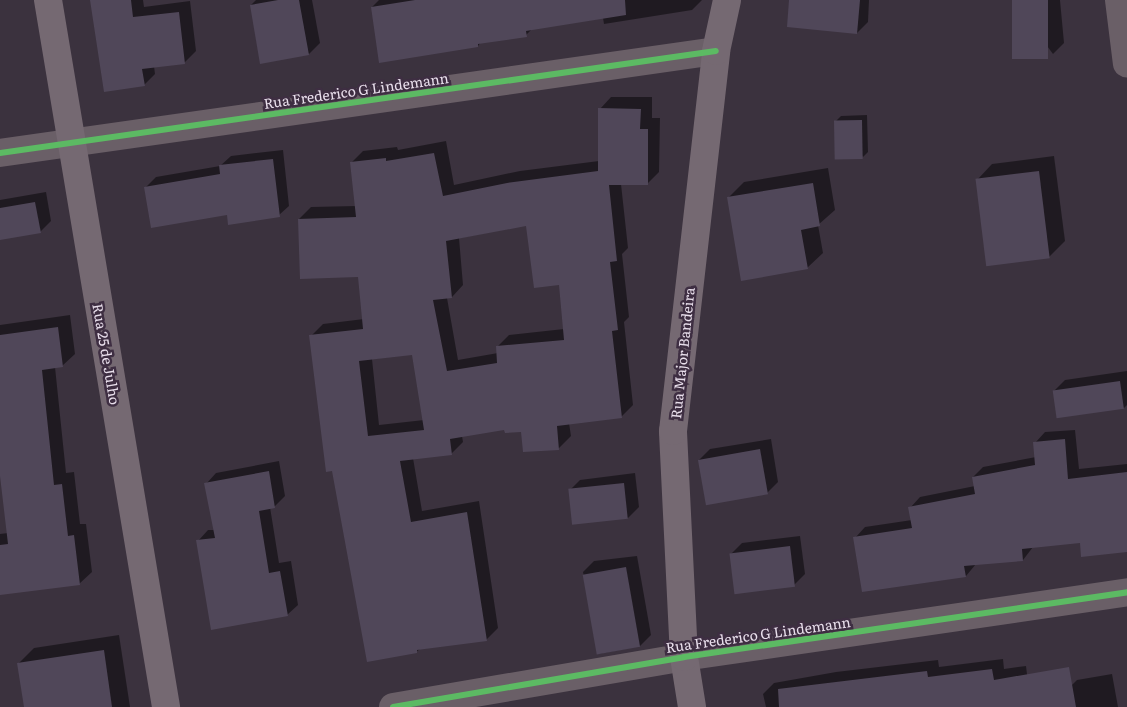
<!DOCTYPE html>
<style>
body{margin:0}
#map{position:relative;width:1127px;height:707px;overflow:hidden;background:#3b323e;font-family:Literata,serif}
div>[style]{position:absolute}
.shadow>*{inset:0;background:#0007}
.building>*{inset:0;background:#504759;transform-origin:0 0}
.street>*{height:28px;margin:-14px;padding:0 14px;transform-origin:14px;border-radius:14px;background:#6a5f67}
.secondary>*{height:28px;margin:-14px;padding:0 14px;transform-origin:14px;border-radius:14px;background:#756972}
.cycleway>*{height:6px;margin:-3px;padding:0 3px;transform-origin:3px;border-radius:3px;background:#5cba63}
span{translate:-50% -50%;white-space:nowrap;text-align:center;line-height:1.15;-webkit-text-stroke:5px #3e2e42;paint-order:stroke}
.street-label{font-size:14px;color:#e9dfec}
</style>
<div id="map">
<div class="shadow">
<i style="clip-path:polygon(91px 0,143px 0,144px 7px,190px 1px,196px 51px,185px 62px,154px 66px,155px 74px,144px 85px)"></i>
<i style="clip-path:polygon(256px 0,312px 0,320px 43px,309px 54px,251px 5px)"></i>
<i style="clip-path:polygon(379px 0,702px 0,692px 10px,604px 24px,603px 18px,532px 29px,526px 35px,481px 42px,478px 46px,372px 7px)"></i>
<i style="clip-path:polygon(790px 0,869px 0,868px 22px,857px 33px)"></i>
<i style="clip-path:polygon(1013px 0,1060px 0,1064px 43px,1053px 54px)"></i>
<i style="clip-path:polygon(evenodd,611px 97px,652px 97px,652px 118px,660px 118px,659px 172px,647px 184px,621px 184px,628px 248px,622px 254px,629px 317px,624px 322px,633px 405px,621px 417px,569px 423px,571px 436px,559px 448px,524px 451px,523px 430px,505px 429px,462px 436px,463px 442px,451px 454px,413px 458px,422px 511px,479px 501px,498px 628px,486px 640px,420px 649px,416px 652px,311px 336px,323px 324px,364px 319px,359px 276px,299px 219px,311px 207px,356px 206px,351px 163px,363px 151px,397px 147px,398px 150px,446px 141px,454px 185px,520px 171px,599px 161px,600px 109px,611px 97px,527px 225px,560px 284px,564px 329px,509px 335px,497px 347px,498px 353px,458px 360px,447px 298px,452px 297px,463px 285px,459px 238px,527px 225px,611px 97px,413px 354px,424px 420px,379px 425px,372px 359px,413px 354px)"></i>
<i style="clip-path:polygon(867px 115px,868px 152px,863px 157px,836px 121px,841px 116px)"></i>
<i style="clip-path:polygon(283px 150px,289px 206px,279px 215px,146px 187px,156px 177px,220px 166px,231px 156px)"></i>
<i style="clip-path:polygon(1054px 156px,1065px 241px,1049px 257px,977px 180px,992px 164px)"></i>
<i style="clip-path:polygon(828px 168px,835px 210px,818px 225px,823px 253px,807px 268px,728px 198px,744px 182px)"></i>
<i style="clip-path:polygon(46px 192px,51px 221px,40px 232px,0 238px,0 200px)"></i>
<i style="clip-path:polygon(70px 315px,75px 354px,62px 366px,55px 367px,66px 473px,74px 472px,80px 524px,86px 524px,92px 572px,79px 584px,0 594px,0 534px,8px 533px,0 465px,0 325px)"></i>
<i style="clip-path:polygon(1127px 371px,1127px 405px,1124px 408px,1054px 391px,1065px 380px)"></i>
<i style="clip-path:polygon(1075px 430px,1079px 469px,1127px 464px,1127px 551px,1081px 541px,1033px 547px,1023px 560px,976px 564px,966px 576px,855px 538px,865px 527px,912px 520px,910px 508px,920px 497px,975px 486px,973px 477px,983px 467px,1036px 457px,1035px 443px,1045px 432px)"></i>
<i style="clip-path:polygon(771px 439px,778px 482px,767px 493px,699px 460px,710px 449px)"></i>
<i style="clip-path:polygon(279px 461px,285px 496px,275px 506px,270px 507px,279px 563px,291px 561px,298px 605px,287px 615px,198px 541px,208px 530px,214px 530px,206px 484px,216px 473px)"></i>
<i style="clip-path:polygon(635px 473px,639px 507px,628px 518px,569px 491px,580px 480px)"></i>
<i style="clip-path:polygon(800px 536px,805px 574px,794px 585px,731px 554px,742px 543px)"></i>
<i style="clip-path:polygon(637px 556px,651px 635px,640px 646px,598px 654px,583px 572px,594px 561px)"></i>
<i style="clip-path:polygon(119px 635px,130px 707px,25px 707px,18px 664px,34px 648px)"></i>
<i style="clip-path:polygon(1003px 659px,1004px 669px,1026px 666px,1031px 707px,766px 707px,763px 694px,774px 683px,836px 672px,938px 660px,939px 667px)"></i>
<i style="clip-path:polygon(1112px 674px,1118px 707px,1069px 707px,1066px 691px,1077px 680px)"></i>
</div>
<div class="building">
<i style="clip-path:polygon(90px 0,131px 0,133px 17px,179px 12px,185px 64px,142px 69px,145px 86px,104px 92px)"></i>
<i style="clip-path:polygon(278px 0,299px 0,309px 55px,260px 64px,250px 5px)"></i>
<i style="clip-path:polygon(415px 0,625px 0,626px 15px,526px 31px,527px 37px,478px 44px,478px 47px,379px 63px,371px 7px)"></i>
<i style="clip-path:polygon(789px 0,860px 0,857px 34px,787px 27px)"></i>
<i style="left:1012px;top:0;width:36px;height:59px"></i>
<i style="clip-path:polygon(evenodd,598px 108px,641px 109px,640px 129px,648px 129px,648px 185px,609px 185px,617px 261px,610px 262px,618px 330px,612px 331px,622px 418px,557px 426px,559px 450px,523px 452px,521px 432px,505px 433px,504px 430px,450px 439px,452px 455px,400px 461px,411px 522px,467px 512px,487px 641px,417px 650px,417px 653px,367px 662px,332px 471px,326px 472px,309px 335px,363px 329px,358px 277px,300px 279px,298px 219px,356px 217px,350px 162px,386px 158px,386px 161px,434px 153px,443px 196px,507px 183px,598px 171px,598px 108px,526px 226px,534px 288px,559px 285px,564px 340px,496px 346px,497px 363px,447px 371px,433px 300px,452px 298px,446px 241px,526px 226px,598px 108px,412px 355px,424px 430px,368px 436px,359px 361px,412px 355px)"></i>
<i style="left:862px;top:120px;width:39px;height:28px;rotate:89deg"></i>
<i style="clip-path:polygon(273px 159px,280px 217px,228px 225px,227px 215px,151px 228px,144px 187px,220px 174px,219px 165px)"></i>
<i style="left:1039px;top:171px;width:88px;height:64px;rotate:83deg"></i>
<i style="clip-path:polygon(813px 183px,820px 226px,801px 230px,808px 269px,741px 281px,727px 197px)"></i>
<i style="clip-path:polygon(35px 202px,41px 233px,0 240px,0 208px)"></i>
<i style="clip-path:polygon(58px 327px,63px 367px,42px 370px,54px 485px,62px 484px,68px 536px,74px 535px,80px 585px,0 595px,0 545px,8px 544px,0 476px,0 335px)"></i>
<i style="left:1120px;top:381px;width:28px;height:68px;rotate:82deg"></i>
<i style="clip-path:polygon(1065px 439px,1068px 479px,1127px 472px,1127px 552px,1081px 557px,1080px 543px,1022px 549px,1023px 561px,964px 566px,966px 577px,862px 592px,853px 537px,912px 528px,908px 507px,975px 494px,972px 477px,1035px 465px,1033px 442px)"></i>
<i style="left:760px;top:449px;width:46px;height:63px;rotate:80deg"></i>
<i style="clip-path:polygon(269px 471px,275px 508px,259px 511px,269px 573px,280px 571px,288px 616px,211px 630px,196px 540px,215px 538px,204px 483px)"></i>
<i style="left:624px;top:483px;width:36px;height:56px;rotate:84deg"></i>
<i style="left:790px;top:546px;width:41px;height:61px;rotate:83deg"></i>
<i style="left:626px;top:567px;width:81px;height:44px;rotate:80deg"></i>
<i style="clip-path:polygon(104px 650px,112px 707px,24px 707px,17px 663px)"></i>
<i style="clip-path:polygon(1069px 667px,1076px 707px,779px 707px,778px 689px,927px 671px,928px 677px,992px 669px,994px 680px)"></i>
</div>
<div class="street">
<i style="left:1119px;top:0;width:64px;rotate:82.9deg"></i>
<i style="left:0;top:153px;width:723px;rotate:-8.11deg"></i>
<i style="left:393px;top:707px;width:295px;rotate:-9.7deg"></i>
<i style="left:684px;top:657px;width:448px;rotate:-8.3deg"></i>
</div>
<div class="secondary">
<i style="left:48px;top:0;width:717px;rotate:80.52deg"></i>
<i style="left:692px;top:707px;width:51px;rotate:-99.1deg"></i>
<i style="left:684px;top:657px;width:226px;rotate:-92.8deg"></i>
<i style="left:673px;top:431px;width:382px;rotate:-83.5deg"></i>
<i style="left:716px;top:51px;width:52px;rotate:-77.8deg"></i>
</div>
<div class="cycleway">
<i style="left:0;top:153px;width:723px;rotate:-8.11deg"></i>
<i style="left:393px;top:707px;width:295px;rotate:-9.7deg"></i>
<i style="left:684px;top:657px;width:448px;rotate:-8.3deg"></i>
</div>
<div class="street-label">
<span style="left:356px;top:90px;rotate:-8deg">Rua Frederico G Lindemann</span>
<span style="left:682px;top:353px;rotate:-84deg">Rua Major Bandeira</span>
<span style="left:107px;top:354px;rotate:80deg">Rua 25 de Julho</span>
<span style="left:758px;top:634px;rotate:-8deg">Rua Frederico G Lindemann</span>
</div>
</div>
